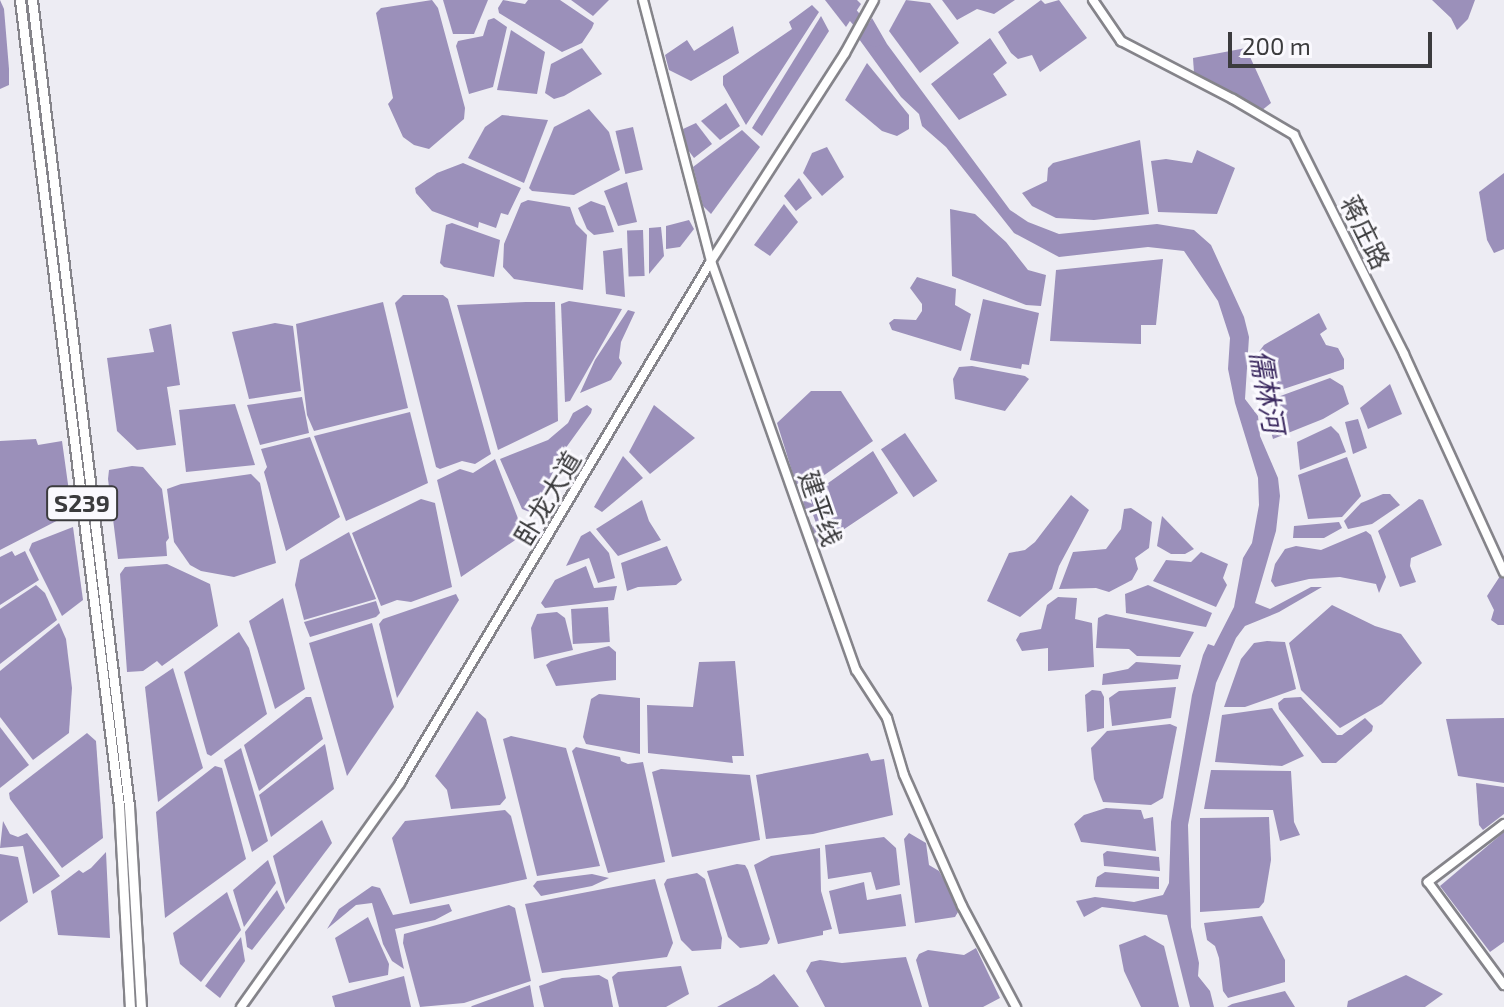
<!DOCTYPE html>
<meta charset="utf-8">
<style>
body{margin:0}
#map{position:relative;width:1504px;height:1007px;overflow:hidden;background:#edecf3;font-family:"Exo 2","Noto Sans SC",sans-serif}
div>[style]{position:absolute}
.water>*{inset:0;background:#9b90ba;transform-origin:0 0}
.river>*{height:12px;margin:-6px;padding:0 6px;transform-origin:6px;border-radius:6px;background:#9b90ba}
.roads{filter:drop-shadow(2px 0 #85848a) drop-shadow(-2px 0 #85848a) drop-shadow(0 2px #85848a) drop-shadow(0 -2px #85848a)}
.secondary>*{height:8px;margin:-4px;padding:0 4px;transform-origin:4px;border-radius:4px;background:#fff}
.primary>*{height:9px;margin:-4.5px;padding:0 4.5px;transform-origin:4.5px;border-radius:4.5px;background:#fff}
span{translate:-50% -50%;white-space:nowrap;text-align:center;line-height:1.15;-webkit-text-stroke:6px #faf9fe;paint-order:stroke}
.shield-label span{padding:2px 6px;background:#faf9fe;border:2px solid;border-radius:6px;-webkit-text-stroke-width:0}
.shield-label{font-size:24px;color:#3b3b3d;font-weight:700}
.street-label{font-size:26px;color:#3b3b3d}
.water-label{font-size:28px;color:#3c2a60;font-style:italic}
.scale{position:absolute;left:1228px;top:32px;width:204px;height:36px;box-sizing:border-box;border:4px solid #3b3b3d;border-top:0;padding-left:10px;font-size:24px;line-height:28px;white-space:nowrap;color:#3b3b3d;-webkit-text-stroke:6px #faf9fe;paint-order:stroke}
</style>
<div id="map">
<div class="water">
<i style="clip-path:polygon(0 0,4px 9px,9px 69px,9px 85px,0 89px)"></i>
<i style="clip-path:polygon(432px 0,438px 8px,465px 108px,464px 119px,429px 149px,414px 145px,403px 137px,388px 104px,393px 98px,376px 13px,381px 8px)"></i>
<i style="clip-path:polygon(443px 0,488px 0,474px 34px,453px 34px)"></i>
<i style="clip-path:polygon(503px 0,525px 4px,528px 0,560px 0,594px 23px,592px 28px,582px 43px,562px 52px,499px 13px,498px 8px)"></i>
<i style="clip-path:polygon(571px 0,609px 0,593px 16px)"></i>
<i style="clip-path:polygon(825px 0,857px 0,861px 4px,846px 27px)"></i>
<i style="clip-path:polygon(906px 0,930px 3px,959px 43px,920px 73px,889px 31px)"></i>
<i style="clip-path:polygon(942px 0,1015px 0,994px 14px,977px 9px,957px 20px)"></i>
<i style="clip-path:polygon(1041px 0,1045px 4px,1059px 0,1087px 38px,1040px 72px,1032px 55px,1018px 59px,1011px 53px,998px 32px)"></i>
<i style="clip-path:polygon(1432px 0,1475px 0,1468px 19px,1457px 30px,1451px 18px)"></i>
<i style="clip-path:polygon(812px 5px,819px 12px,746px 125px,723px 85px,723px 76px,792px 29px,789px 22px)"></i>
<i style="clip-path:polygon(821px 16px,829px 31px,762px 136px,752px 128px)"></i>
<i style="clip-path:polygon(494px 18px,507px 27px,493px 87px,469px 94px,456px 46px,458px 41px,483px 36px,488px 20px)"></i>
<i style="clip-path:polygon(872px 18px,887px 44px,1010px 210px,1028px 222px,1059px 234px,1157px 224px,1194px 230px,1211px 245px,1244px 317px,1249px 337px,1245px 399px,1258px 416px,1260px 436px,1278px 478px,1280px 496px,1276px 531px,1255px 603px,1270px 609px,1311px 587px,1322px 587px,1279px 612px,1245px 626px,1236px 638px,1216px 683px,1188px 825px,1191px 927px,1199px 963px,1198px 976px,1210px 991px,1214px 1007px,1190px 1007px,1167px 915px,1102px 907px,1084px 917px,1076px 901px,1095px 897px,1134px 902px,1163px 895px,1169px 883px,1171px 822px,1192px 695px,1203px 655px,1208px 644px,1214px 646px,1234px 607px,1243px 558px,1252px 543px,1259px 505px,1258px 478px,1235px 403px,1228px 369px,1230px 338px,1218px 301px,1184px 251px,1148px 247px,1059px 257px,1014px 233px,946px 147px,922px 126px,919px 114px,901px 97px,859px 39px)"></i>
<i style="clip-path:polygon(733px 26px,739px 53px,691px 81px,669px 70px,665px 55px,687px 40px,694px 51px)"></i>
<i style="clip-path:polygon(511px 30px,545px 52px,537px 94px,497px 90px)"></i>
<i style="clip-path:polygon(990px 38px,1007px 63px,993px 74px,1007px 95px,959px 120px,931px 84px)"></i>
<i style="clip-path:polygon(582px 48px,602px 74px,564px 96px,554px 99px,545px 93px,551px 64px)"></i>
<i style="clip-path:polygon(1246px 48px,1271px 103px,1261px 111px,1194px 73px,1193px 58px)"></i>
<i style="clip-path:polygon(867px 63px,909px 115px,909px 129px,897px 136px,882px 131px,845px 100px)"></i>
<i style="clip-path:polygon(726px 103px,740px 126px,720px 140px,701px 121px)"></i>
<i style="clip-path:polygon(589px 109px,609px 132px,620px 170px,574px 195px,532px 191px,529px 188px,554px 127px)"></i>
<i style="clip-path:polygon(502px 115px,548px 120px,524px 183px,468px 158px,485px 127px)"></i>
<i style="clip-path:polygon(696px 123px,712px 144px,694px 158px,688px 150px,683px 129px)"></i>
<i style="left:633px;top:127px;width:44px;height:18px;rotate:77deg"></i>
<i style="clip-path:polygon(742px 130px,760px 147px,711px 214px,703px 206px,693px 167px)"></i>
<i style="clip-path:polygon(1140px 140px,1149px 214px,1094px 220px,1056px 218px,1032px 206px,1022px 193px,1047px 181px,1048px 168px,1053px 163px)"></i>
<i style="clip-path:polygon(827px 147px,844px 177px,822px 196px,803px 173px,812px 153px)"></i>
<i style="clip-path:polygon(1197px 150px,1235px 168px,1217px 214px,1158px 212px,1151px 161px,1166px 159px,1192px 163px)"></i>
<i style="clip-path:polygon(463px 163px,521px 188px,508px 215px,501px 213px,496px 228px,479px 222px,478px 228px,432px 211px,416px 193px,415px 188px,437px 173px)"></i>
<i style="clip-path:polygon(1504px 173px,1504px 249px,1494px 253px,1487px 240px,1479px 192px)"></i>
<i style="clip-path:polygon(799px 178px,812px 198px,796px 211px,784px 196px)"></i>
<i style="clip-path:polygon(627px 182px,637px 222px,618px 226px,604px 191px)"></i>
<i style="clip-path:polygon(528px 200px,570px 207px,576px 224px,587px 235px,583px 290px,514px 279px,503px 267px,504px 244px,521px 203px)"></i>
<i style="clip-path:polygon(591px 201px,605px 206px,614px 232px,594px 235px,587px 229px,578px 208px)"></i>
<i style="clip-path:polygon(784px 204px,798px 222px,770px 256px,754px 245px)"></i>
<i style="clip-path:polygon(950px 209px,975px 214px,1006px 242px,1028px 270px,1046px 275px,1041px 306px,1026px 305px,952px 276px)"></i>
<i style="clip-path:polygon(689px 220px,694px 229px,680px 247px,666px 249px,666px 226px)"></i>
<i style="clip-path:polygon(452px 223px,500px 240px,494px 277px,444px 267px,440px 263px,446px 225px)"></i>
<i style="clip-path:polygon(661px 227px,664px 256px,649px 274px,649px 228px)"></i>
<i style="left:643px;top:230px;width:46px;height:16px;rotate:88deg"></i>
<i style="clip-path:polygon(622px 248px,625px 297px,606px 294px,603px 251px)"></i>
<i style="clip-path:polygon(1163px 259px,1156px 325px,1141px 325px,1141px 344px,1050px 341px,1056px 270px)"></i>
<i style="clip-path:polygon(917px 277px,956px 289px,955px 305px,971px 314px,961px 351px,892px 330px,889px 323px,894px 319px,916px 320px,922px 311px,922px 304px,910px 288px)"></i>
<i style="clip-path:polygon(403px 295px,443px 295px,448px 299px,491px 454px,475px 464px,462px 461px,440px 469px,436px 467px,395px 303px)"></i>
<i style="clip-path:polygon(983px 299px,1039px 313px,1029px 365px,1022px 364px,1021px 369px,970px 360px)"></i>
<i style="clip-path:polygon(569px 301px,622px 309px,570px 401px,565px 402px,561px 304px)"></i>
<i style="clip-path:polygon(383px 302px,408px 408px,314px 431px,307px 415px,296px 324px)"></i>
<i style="clip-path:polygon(526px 302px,555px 302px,558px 421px,498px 450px,457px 305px)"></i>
<i style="clip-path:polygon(628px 310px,635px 312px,621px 342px,619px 358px,622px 363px,611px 380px,580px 393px,595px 360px)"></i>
<i style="clip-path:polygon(1319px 313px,1327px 329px,1320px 334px,1326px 345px,1338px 348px,1344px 359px,1344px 369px,1259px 397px,1258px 353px,1264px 345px)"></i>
<i style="clip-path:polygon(275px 323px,293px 326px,301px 391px,249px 399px,232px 332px)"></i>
<i style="clip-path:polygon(171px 324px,180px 385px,167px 387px,176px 445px,137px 450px,117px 431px,107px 358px,154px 352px,149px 329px)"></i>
<i style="clip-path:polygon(972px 366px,1025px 376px,1029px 379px,1005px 411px,955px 399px,953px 379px,959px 367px)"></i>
<i style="clip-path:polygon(1330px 378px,1343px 386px,1349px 404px,1323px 419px,1273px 439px,1270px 428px,1276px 418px,1269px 400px)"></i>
<i style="clip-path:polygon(1390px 384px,1402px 414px,1368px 429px,1360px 408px)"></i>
<i style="clip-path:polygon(811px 391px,841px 391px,873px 441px,813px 483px,796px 484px,777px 423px)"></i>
<i style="clip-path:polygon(302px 397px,309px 433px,260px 445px,247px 405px)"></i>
<i style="clip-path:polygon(235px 404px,255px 465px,186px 472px,179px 410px)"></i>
<i style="clip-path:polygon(587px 405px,592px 409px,591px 413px,565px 449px,532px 513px,522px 509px,500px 459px,548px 440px,568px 423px,573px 413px)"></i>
<i style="clip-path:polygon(654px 405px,695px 438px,650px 474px,629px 452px)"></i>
<i style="clip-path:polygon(410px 412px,428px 483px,346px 521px,314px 436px)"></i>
<i style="clip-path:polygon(1358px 419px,1367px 448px,1353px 454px,1345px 422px)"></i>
<i style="clip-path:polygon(1331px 426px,1339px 434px,1346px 452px,1300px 470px,1297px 442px)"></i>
<i style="left:905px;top:433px;width:58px;height:29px;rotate:56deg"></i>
<i style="clip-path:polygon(310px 437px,340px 517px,286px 551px,264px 472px,267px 467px,261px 449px)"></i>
<i style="clip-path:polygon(36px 439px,38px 445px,62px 441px,72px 513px,0 550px,0 441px)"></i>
<i style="clip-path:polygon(873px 451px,898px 493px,819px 546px,810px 525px,816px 523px,812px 512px,806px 512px,803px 501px)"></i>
<i style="clip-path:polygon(623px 456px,643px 478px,602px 512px,594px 507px)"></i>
<i style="clip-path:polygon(1347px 457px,1361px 496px,1342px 517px,1308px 519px,1298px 475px)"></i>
<i style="clip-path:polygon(495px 459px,524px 534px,461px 577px,437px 480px,460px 469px,473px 473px)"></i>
<i style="clip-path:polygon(132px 466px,143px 467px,162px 489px,169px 538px,166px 542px,167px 556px,118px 559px,108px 479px,109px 470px)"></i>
<i style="clip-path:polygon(251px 474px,260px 483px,276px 563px,234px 577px,201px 571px,190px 565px,174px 542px,167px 489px,181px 484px)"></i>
<i style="clip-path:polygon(1383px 494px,1390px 494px,1400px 505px,1372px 524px,1348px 529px,1344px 521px,1361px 503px)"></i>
<i style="clip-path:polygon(1071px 495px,1089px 510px,1059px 566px,1052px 589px,1020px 617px,987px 601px,1009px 553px,1025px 550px,1035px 542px)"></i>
<i style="clip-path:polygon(421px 499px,435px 503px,452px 587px,411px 602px,397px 600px,381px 606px,352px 533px)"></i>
<i style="clip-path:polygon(1419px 499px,1423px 500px,1442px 545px,1411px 558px,1410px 566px,1416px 582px,1400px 587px,1378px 531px)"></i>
<i style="clip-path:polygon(642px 500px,649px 521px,661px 540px,618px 556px,596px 529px)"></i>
<i style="clip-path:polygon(1131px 508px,1152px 522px,1149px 548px,1135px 558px,1138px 569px,1132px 580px,1109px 592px,1096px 588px,1059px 589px,1073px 552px,1106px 549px,1121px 529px,1124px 509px)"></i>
<i style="clip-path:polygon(1162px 516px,1194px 549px,1185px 554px,1171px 554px,1157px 546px)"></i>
<i style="clip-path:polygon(1339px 522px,1342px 528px,1324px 538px,1293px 538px,1294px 526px)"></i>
<i style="clip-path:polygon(73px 527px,83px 600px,62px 616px,29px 550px,32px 543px)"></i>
<i style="clip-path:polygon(590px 531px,609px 553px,615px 578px,598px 583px,589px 558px,566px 566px,581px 536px)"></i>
<i style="clip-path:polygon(1366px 531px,1371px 535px,1386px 577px,1379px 593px,1376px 584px,1340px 577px,1309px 579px,1275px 587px,1271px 581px,1275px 564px,1285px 549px,1296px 546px,1321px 550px)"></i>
<i style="clip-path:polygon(349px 532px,376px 599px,304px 620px,295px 585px,300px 560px)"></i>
<i style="clip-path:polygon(667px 546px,682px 580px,676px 585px,638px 587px,627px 591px,621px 563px)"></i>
<i style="clip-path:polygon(12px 551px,15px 556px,25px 551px,39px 580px,0 605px,0 557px)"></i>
<i style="clip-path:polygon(1201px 552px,1228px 564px,1223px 578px,1227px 585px,1216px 607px,1153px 581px,1166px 560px,1191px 562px)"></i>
<i style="clip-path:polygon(167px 564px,210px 584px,218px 626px,162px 666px,157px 661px,143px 671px,127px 672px,120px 574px,125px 567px)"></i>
<i style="clip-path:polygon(586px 566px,594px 588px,617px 586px,614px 600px,545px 608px,541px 603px,555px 580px)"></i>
<i style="clip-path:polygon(1504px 570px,1504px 625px,1498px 625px,1491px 620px,1494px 610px,1487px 596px)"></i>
<i style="clip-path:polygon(36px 585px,45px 593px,57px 620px,0 664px,0 609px)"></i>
<i style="clip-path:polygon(1148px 585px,1212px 613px,1206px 627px,1126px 613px,1125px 594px)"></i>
<i style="clip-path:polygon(456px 594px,459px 600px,397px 698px,379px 624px,383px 619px)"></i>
<i style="clip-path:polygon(1058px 597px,1077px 598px,1075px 619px,1092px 623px,1094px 667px,1048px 671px,1048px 648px,1022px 651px,1016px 640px,1020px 633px,1041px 629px,1047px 605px)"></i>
<i style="clip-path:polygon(283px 598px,305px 689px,275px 709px,249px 621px)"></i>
<i style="clip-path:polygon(376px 601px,380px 613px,376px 617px,310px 637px,304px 622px)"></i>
<i style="clip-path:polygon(1332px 605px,1375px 626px,1401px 634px,1422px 663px,1382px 704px,1340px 728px,1301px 690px,1289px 643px)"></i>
<i style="left:608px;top:607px;width:35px;height:37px;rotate:87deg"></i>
<i style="clip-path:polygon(557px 612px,565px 618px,573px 650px,534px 659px,531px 628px,537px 614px)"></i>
<i style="clip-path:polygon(1106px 614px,1194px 632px,1180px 657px,1137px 656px,1129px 649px,1096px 648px,1098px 618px)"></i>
<i style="clip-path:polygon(59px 623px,66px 639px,72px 688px,69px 733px,33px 760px,0 717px,0 671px)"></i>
<i style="clip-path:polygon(372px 623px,394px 707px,347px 776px,309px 643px)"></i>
<i style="clip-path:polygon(239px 632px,249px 648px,267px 714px,211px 756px,207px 754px,184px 672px)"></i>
<i style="clip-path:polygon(1267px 641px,1285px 642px,1296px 689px,1245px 707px,1224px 707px,1241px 659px,1254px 643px)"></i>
<i style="clip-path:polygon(609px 646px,616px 652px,616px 680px,556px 686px,546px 665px,551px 661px)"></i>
<i style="clip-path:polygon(735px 661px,744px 756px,732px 756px,733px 763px,648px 753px,647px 705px,693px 707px,699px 662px)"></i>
<i style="clip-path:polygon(1136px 662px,1181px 665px,1178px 679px,1102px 685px,1103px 674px,1128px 669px)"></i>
<i style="clip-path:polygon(173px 668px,203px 768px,158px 802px,145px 687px)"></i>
<i style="clip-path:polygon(1176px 687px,1171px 718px,1112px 726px,1109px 698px,1119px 691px)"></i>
<i style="clip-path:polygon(1092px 690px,1101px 691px,1104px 697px,1104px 728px,1087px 732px,1085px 695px)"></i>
<i style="clip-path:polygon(599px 694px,640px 698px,640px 754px,586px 744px,583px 737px,591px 699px)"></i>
<i style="clip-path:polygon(306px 697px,311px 697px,323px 739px,259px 791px,244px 745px)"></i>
<i style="clip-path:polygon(1301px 697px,1337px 735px,1342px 735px,1365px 718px,1373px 726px,1372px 731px,1336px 763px,1322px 763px,1279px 709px,1278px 703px,1284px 698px)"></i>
<i style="clip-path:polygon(1272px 708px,1304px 756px,1282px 766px,1215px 762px,1222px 715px)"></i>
<i style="clip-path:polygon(477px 711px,486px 719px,506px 798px,500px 805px,451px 809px,447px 790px,435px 776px)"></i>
<i style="clip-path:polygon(1504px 718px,1504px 783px,1458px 776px,1446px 719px)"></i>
<i style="clip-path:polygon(1170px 724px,1177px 727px,1163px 798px,1151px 805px,1103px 802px,1094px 779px,1091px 748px,1107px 731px)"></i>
<i style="clip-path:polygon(0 727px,29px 765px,0 788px)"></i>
<i style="clip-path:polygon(87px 733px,96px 741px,103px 838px,62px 868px,10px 799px,9px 793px)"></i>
<i style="clip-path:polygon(511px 736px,566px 748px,600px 866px,537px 876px,503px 739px)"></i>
<i style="clip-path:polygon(325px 744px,334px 789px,271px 837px,259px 795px)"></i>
<i style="clip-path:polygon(576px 747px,620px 757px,621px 761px,628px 764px,643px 762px,665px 862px,608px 873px,572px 751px)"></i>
<i style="clip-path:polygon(241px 748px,268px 841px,252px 852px,224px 760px)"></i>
<i style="clip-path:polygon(868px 753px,871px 761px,884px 759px,893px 815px,813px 834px,766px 839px,756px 775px)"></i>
<i style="clip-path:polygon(215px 766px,222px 768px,246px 859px,165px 918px,156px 812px)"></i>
<i style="clip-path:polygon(661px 769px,750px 775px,760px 840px,672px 857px,652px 772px)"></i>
<i style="clip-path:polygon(1211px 770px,1291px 771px,1294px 822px,1300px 835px,1280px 841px,1273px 810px,1204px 809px)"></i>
<i style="clip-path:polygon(1476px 783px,1504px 787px,1504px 814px,1483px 830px,1479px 825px)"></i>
<i style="clip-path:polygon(1106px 808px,1141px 810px,1144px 819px,1153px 817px,1156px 851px,1081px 842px,1074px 824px,1084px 815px)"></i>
<i style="clip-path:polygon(505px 810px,511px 816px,527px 879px,410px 904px,392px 838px,405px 821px)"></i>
<i style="clip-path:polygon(1269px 817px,1271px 860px,1264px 902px,1259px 908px,1200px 912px,1200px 818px)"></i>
<i style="clip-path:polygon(322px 820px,332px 843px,286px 904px,273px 856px)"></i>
<i style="clip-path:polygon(3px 821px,10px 834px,18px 837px,27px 833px,60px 876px,33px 894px,23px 846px,0 848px)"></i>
<i style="clip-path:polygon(1504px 832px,1504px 942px,1490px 952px,1440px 886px)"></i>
<i style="clip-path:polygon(909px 833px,926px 843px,929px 865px,939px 871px,947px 886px,958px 912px,955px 917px,915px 923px,904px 839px)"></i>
<i style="clip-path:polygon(884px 837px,896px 848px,900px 885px,876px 890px,871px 872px,828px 879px,825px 845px)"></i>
<i style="clip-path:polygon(820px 848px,821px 891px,832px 929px,823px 931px,823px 935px,778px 944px,754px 865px,771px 856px)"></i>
<i style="clip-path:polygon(1107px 851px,1159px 857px,1160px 871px,1104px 866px,1103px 854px)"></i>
<i style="clip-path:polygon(106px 852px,110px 938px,58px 935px,51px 891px,79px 870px,83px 873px,91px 868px)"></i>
<i style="clip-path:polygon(0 854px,18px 857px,28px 902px,0 922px)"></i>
<i style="clip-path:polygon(268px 860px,276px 883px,244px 927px,233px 890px)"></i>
<i style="clip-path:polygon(737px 864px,745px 865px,748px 870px,770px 939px,767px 944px,740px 948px,728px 937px,707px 871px)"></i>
<i style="clip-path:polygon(1105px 872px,1159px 877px,1159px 889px,1095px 887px,1097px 877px)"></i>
<i style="clip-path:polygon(697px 873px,705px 879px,722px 938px,721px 949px,692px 951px,681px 940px,664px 884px,667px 879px)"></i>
<i style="clip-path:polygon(592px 874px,609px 878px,592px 886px,541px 896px,533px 886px,537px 881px)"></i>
<i style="clip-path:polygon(655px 879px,673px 943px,667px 957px,542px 973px,525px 904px)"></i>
<i style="clip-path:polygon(864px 882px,867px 900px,901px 894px,906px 926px,839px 934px,829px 891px)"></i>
<i style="clip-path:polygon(372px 886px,380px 888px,393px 915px,449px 904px,452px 911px,435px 920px,395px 929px,404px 969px,392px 961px,383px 944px,372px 903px,356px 905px,327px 929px,339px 909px)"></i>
<i style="clip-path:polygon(277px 890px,285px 908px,252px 950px,247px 947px,245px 932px)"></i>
<i style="clip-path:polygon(227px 892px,241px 930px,201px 982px,180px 964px,173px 933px)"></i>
<i style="clip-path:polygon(509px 905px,515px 908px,531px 981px,464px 1003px,420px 1007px,403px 943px,404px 934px)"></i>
<i style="clip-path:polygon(1262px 916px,1285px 960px,1285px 982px,1228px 998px,1223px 991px,1219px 958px,1215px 946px,1207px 940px,1204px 923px)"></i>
<i style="clip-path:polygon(368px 917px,389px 964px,388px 975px,349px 983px,335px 938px)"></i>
<i style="clip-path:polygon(1145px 935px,1164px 946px,1179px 1007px,1141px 1007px,1124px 971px,1119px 945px)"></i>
<i style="clip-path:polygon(241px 937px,245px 961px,220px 998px,205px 986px)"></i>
<i style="clip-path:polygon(976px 948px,1000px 998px,983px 1007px,929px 1007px,916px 960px,919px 954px,928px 950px,964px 955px)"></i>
<i style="clip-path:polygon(906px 957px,922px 1007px,825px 1007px,806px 971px,811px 962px,820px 960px,842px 963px)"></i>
<i style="clip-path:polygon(681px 966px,689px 994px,666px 1007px,619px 1007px,612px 977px,618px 972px)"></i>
<i style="clip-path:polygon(774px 974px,799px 1007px,717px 1007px,758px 985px)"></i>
<i style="clip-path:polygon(599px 975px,608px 980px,613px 1007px,544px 1007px,539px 986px,562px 978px)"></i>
<i style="clip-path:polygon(1406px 975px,1443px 994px,1425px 1007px,1347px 1007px,1348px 1001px)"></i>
<i style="clip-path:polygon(404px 976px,411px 1007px,335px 1007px,332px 996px)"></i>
<i style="clip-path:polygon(530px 985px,534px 1007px,471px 1007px,472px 1006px)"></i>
<i style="clip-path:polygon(1285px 991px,1295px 1007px,1227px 1007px,1232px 1004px)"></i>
</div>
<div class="river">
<i style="left:840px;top:0;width:54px;rotate:49.5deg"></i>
</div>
<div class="roads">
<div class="secondary">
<i style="left:643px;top:0;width:270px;rotate:75.4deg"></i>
<i style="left:711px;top:261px;width:434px;rotate:70.5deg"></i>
<i style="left:856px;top:670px;width:57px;rotate:57.1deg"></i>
<i style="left:887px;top:718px;width:59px;rotate:73.4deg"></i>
<i style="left:904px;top:775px;width:143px;rotate:66.1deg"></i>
<i style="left:962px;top:906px;width:115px;rotate:61.9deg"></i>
<i style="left:1093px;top:0;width:50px;rotate:55.7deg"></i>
<i style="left:1121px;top:41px;width:126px;rotate:27.4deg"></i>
<i style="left:1233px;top:99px;width:71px;rotate:30.5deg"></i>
<i style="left:1294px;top:135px;width:245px;rotate:63.3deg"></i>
<i style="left:1404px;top:354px;width:240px;rotate:65.4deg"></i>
<i style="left:1504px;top:824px;width:96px;rotate:142.7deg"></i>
<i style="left:1428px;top:882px;width:128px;rotate:53.6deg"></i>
<i style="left:241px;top:1007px;width:275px;rotate:-54.6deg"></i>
<i style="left:400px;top:783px;width:608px;rotate:-59.21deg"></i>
<i style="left:711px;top:261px;width:247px;rotate:-57.2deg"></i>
<i style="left:845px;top:53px;width:60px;rotate:-61.3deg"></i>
</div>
<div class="primary">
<i style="left:20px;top:0;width:811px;rotate:82.99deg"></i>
<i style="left:119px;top:805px;width:202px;rotate:86.9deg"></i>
<i style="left:32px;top:0;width:812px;rotate:83.14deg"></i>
<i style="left:129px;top:806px;width:201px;rotate:86.6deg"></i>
</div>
</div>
<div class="shield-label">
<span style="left:82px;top:503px">S239</span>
</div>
<div class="street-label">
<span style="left:1366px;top:232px;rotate:64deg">蒋庄路</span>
<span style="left:547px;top:498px;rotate:-59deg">卧龙大道</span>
<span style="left:821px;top:508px;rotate:71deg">建平线</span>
</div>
<div class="water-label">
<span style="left:1268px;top:391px;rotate:80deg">儒林河</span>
</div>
<div class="scale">200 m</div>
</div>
